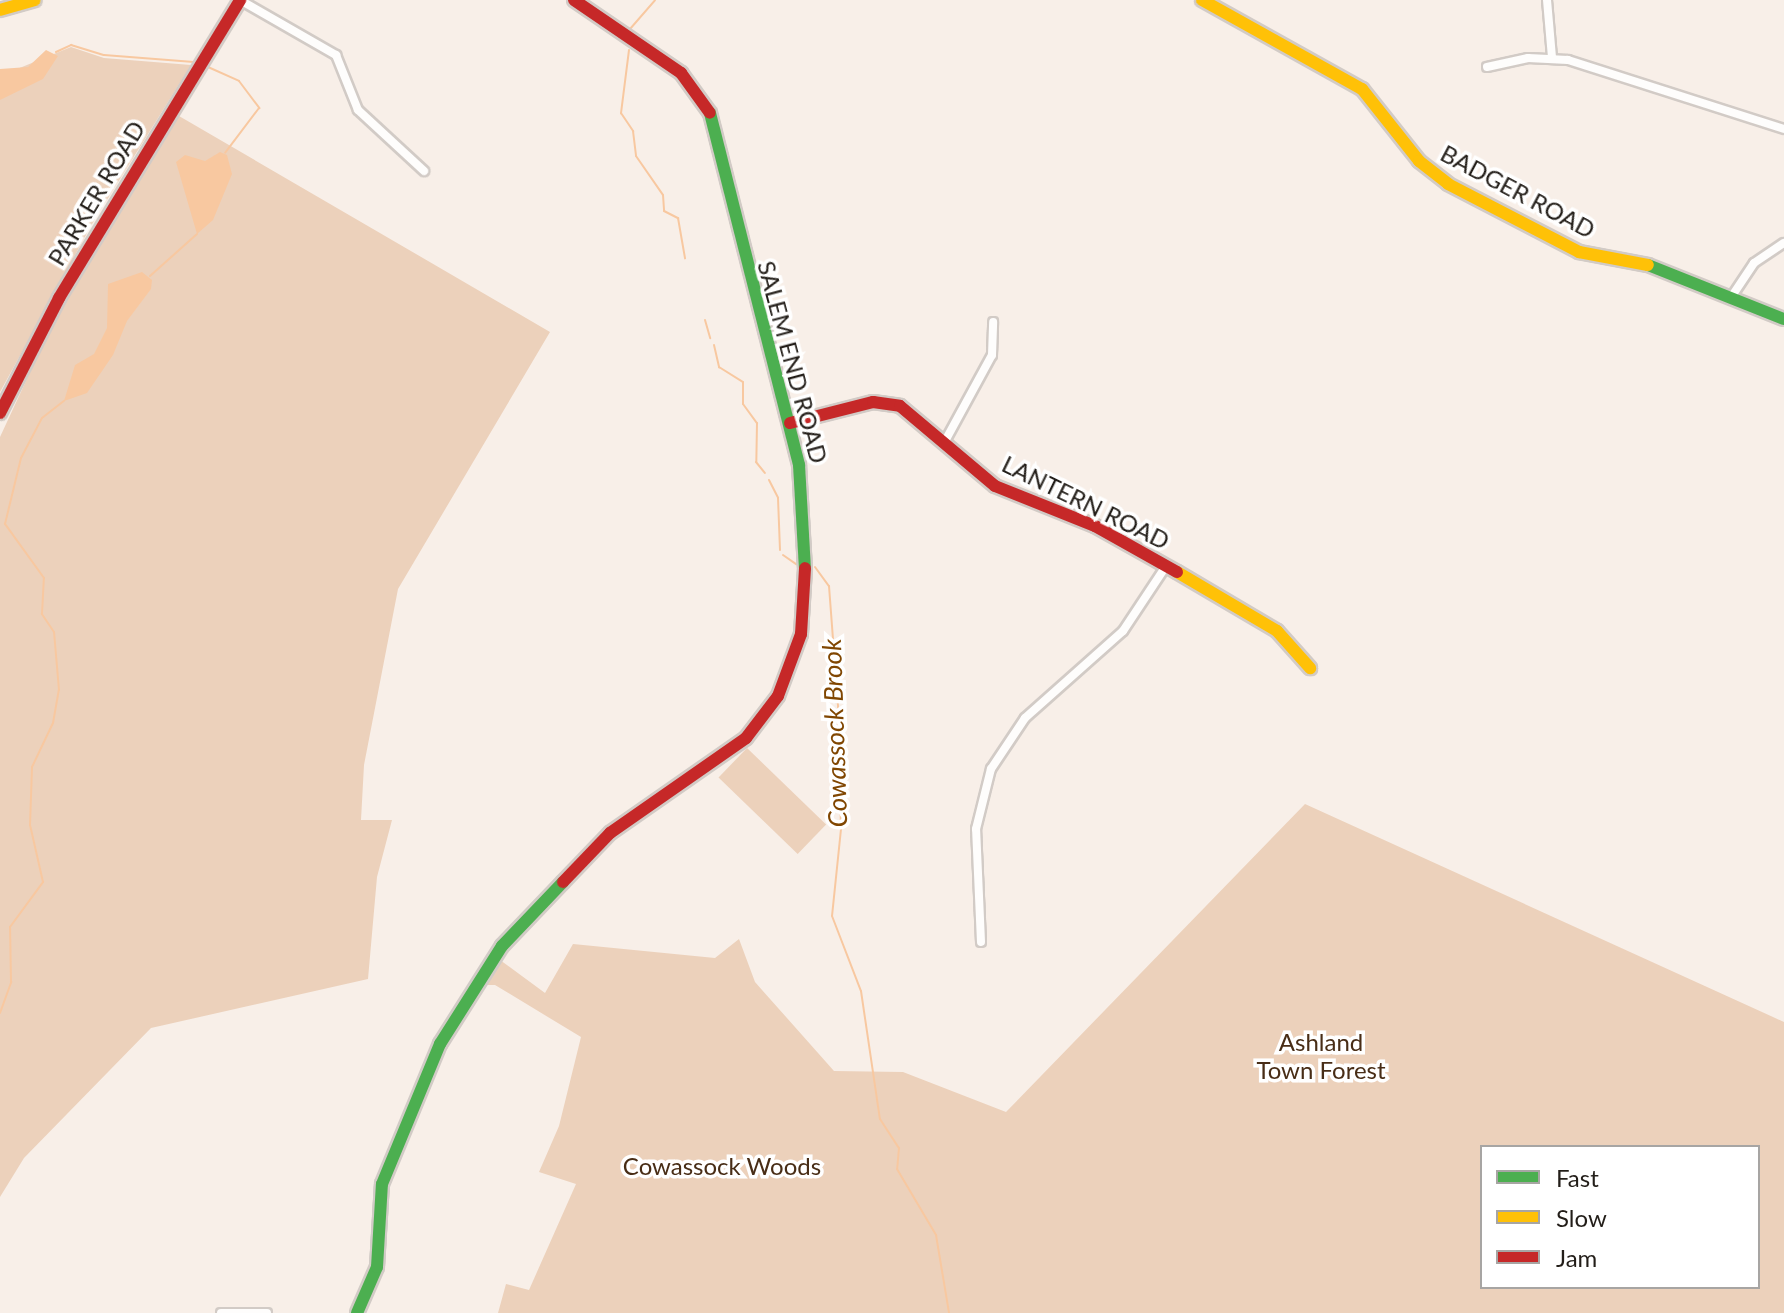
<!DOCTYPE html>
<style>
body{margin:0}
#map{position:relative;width:1784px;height:1313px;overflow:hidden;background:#f8efe8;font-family:Lato,sans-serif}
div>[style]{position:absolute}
.green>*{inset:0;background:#ecd1bb;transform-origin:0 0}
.water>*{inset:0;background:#f8c8a0}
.stream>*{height:2px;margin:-1px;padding:0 1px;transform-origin:1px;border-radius:1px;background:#f8c8a0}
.roads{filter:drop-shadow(2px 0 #d2cbc6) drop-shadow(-2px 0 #d2cbc6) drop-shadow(0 2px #d2cbc6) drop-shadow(0 -2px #d2cbc6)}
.street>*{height:8px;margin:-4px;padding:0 4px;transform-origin:4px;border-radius:4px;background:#fefdfc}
.fast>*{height:12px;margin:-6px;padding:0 6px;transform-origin:6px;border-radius:6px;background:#4caf50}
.slow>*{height:12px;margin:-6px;padding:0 6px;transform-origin:6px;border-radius:6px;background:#ffc107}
.jam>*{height:12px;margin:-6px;padding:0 6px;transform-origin:6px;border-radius:6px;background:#c62828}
span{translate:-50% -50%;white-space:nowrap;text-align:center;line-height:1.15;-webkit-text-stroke:7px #fff;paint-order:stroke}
.street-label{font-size:24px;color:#231e19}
.park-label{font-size:24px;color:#482d16}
.water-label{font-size:26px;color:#804601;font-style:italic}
.legend{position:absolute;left:1480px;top:1145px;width:280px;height:144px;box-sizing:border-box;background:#fff;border:2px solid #a7a5a3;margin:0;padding:10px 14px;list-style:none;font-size:24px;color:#231e19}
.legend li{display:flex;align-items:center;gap:16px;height:40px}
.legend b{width:40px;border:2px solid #a7a5a3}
</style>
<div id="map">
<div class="green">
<i style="clip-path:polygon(71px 47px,104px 58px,191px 65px,92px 224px,0 392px,0 76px)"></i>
<i style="clip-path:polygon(179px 116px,550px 332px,398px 589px,364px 765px,361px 820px,392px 820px,377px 877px,368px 979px,151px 1028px,24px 1158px,0 1197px,0 437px,64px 299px)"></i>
<i style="left:747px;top:748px;width:110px;height:41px;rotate:44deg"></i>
<i style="clip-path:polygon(evenodd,1305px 804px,1784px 1022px,1784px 1313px,498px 1313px,506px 1284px,529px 1290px,576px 1184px,539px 1172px,559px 1126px,581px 1037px,495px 985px,484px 985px,500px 960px,545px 993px,573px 944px,715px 958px,739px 939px,755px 982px,834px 1071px,903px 1072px,1006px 1112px,1305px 804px,1482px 1147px,1758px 1147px,1758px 1287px,1482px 1287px,1482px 1147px)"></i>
</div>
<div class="water">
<i style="clip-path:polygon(46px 50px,58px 56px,43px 79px,0 100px,0 69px,28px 67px)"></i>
<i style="clip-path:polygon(220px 152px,227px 155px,232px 174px,213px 220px,197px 234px,176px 162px,185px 155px,205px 161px)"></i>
<i style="clip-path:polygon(142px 272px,152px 280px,151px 289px,127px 321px,113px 355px,87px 393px,64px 401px,75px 365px,94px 354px,107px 328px,108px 284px)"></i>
</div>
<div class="stream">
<i style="left:630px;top:29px;width:38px;rotate:-49deg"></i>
<i style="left:629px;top:50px;width:64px;rotate:97.2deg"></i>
<i style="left:621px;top:113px;width:22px;rotate:56deg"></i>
<i style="left:633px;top:131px;width:25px;rotate:83deg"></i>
<i style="left:636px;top:156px;width:47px;rotate:55.3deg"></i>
<i style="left:663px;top:195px;width:16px;rotate:86deg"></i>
<i style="left:664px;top:211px;width:16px;rotate:27deg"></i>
<i style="left:678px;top:218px;width:41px;rotate:80.1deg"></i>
<i style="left:56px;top:52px;width:17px;rotate:-25deg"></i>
<i style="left:71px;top:45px;width:34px;rotate:17deg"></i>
<i style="left:104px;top:55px;width:90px;rotate:4.4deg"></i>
<i style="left:208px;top:67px;width:34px;rotate:24deg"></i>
<i style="left:239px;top:81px;width:34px;rotate:53deg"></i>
<i style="left:259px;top:108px;width:56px;rotate:127.1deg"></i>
<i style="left:150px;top:276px;width:63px;rotate:-41.8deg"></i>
<i style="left:705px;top:320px;width:19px;rotate:74deg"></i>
<i style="left:714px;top:345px;width:23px;rotate:77deg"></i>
<i style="left:719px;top:367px;width:28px;rotate:32deg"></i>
<i style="left:743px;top:382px;width:22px;rotate:90deg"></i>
<i style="left:743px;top:404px;width:24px;rotate:54deg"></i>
<i style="left:757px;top:423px;width:39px;rotate:91deg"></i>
<i style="left:756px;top:462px;width:14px;rotate:51deg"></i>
<i style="left:769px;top:480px;width:20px;rotate:63deg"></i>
<i style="left:778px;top:498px;width:52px;rotate:87.8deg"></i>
<i style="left:783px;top:555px;width:16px;rotate:35deg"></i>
<i style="left:815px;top:567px;width:24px;rotate:54deg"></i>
<i style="left:829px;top:586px;width:120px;rotate:85.7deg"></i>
<i style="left:838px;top:706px;width:123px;rotate:88.6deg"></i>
<i style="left:841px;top:829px;width:87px;rotate:95.9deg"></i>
<i style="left:832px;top:916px;width:80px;rotate:68.9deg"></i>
<i style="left:861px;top:991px;width:129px;rotate:81.6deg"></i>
<i style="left:880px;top:1119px;width:35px;rotate:57deg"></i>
<i style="left:899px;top:1148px;width:21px;rotate:95deg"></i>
<i style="left:897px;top:1169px;width:77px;rotate:59.4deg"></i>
<i style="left:936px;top:1235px;width:79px;rotate:80.5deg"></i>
<i style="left:0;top:1013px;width:33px;rotate:-70deg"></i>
<i style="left:11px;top:982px;width:55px;rotate:-91deg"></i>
<i style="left:10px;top:927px;width:56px;rotate:-53.7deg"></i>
<i style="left:43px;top:882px;width:58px;rotate:-102.8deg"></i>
<i style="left:30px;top:825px;width:58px;rotate:-88deg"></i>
<i style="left:32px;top:767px;width:49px;rotate:-64.5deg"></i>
<i style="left:53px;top:723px;width:34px;rotate:-80deg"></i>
<i style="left:59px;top:690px;width:58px;rotate:-94.9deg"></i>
<i style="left:54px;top:632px;width:22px;rotate:-124deg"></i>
<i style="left:42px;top:614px;width:36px;rotate:-87deg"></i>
<i style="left:44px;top:578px;width:67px;rotate:-125.8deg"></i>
<i style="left:5px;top:524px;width:68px;rotate:-76.4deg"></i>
<i style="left:21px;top:458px;width:45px;rotate:-62.3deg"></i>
<i style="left:42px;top:418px;width:28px;rotate:-38deg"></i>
</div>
<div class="roads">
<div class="street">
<i style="left:240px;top:0;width:111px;rotate:29.8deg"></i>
<i style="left:336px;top:55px;width:59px;rotate:68.2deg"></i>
<i style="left:358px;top:110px;width:90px;rotate:42.7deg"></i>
<i style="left:1547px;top:0;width:57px;rotate:85deg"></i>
<i style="left:1487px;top:67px;width:42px;rotate:-12.4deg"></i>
<i style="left:1528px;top:58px;width:40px;rotate:2.9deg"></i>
<i style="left:1568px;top:60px;width:227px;rotate:17.7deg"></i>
<i style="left:1730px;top:299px;width:43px;rotate:-56.3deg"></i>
<i style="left:1754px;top:263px;width:36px;rotate:-34deg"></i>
<i style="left:944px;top:443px;width:100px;rotate:-61.4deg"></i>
<i style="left:992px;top:355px;width:33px;rotate:-88deg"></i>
<i style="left:981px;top:942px;width:113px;rotate:-92.5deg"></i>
<i style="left:976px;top:829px;width:62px;rotate:-76deg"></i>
<i style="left:991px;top:769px;width:61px;rotate:-56.3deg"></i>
<i style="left:1025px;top:718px;width:131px;rotate:-41.6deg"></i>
<i style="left:1123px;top:631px;width:78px;rotate:-56.5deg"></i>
<i style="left:221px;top:1313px;width:46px"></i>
</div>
<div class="fast">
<i style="left:710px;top:113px;width:363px;rotate:75.8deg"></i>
<i style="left:799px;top:465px;width:103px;rotate:86.7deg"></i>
<i style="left:1648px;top:265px;width:146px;rotate:21.7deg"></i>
<i style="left:357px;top:1313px;width:50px;rotate:-66.5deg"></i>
<i style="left:377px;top:1267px;width:83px;rotate:-86.6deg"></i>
<i style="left:382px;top:1184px;width:152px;rotate:-67.5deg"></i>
<i style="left:440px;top:1044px;width:116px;rotate:-57.7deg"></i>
<i style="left:502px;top:946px;width:88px;rotate:-46.4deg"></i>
</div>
<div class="slow">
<i style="left:1202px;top:0;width:183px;rotate:29.1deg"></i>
<i style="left:1362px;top:89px;width:92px;rotate:51.6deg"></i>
<i style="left:1419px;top:161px;width:37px;rotate:38deg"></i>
<i style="left:1448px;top:184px;width:148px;rotate:27.4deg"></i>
<i style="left:1579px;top:252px;width:70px;rotate:10.7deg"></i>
<i style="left:0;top:10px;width:36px;rotate:-16deg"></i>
<i style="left:1177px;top:572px;width:116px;rotate:30.5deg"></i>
<i style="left:1277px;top:631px;width:50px;rotate:48.3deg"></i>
</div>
<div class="jam">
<i style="left:574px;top:0;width:130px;rotate:34.3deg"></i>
<i style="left:681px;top:73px;width:49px;rotate:54.1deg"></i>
<i style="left:0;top:413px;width:129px;rotate:-62.8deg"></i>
<i style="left:59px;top:298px;width:349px;rotate:-58.7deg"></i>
<i style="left:790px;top:423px;width:86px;rotate:-14.2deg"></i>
<i style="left:873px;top:402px;width:27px;rotate:8deg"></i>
<i style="left:900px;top:406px;width:124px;rotate:40.1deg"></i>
<i style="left:995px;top:486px;width:108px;rotate:21.8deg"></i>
<i style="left:1095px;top:526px;width:94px;rotate:29.3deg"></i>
<i style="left:563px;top:882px;width:68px;rotate:-46.2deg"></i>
<i style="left:610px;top:833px;width:166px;rotate:-34.9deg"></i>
<i style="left:746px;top:738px;width:53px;rotate:-52.7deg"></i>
<i style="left:778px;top:696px;width:66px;rotate:-69.6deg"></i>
<i style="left:801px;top:634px;width:66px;rotate:-86.5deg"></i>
</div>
</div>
<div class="street-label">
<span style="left:1518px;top:191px;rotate:28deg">BADGER ROAD</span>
<span style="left:96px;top:193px;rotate:-59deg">PARKER ROAD</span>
<span style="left:793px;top:362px;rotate:75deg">SALEM END ROAD</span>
<span style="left:1086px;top:502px;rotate:26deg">LANTERN ROAD</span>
</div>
<div class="park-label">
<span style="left:1321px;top:1056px">Ashland<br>Town Forest</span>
<span style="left:722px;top:1166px">Cowassock Woods</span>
</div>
<div class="water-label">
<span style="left:835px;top:733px;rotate:-92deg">Cowassock Brook</span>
</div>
<ul class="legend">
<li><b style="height:10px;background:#4caf50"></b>Fast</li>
<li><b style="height:10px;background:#ffc107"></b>Slow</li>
<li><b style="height:10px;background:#c62828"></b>Jam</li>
</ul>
</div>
